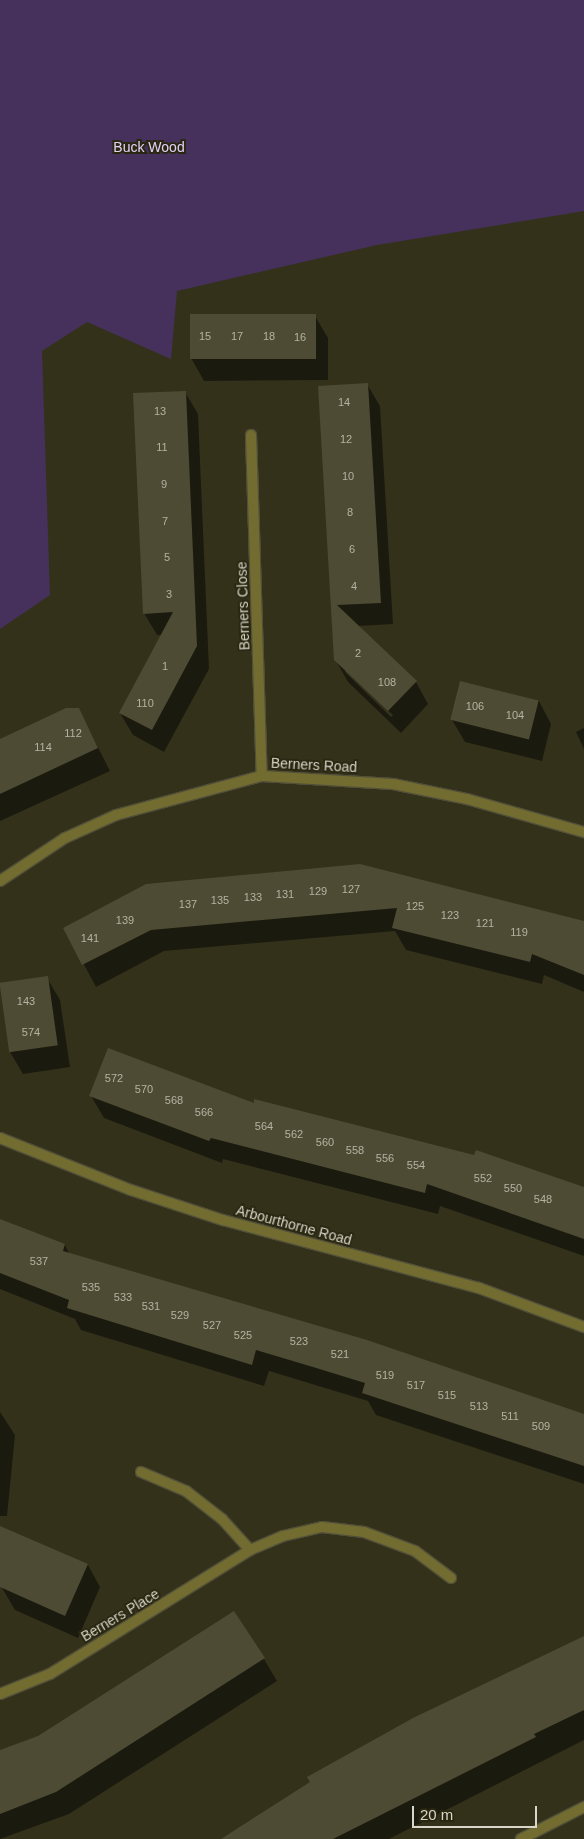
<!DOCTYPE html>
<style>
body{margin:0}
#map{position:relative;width:584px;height:1839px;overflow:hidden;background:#34311b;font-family:Helvetica,sans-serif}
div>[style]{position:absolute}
.green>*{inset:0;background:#45315b}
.shadow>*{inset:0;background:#0007}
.building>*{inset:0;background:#4d4b33;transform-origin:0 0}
.roads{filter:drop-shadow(1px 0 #514f3a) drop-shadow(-1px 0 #514f3a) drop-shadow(0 1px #514f3a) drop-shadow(0 -1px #514f3a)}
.minor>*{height:10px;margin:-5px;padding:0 5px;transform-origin:5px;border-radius:5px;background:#726c30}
.tertiary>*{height:10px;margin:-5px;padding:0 5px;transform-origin:5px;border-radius:5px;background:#726c30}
span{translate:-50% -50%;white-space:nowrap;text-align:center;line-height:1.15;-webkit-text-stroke:4px #2a2711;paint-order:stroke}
.number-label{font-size:11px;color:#b4b3a3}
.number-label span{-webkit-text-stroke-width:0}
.park-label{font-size:14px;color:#e3d0fa}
.street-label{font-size:14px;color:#d7d6c8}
.scale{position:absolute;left:412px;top:1806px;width:125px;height:22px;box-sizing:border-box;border:2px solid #d7d6c8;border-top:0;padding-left:6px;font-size:15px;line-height:18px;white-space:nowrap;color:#d7d6c8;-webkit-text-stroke:4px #2a2711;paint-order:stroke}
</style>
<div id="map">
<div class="green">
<i style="clip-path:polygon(0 0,584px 0,584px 211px,377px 245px,177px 291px,171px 359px,87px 322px,42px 351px,50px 595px,0 629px)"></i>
</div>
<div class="shadow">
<i style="clip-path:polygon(315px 316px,328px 338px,328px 380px,204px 381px,191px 358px)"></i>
<i style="clip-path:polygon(evenodd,367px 384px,380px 406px,393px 624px,358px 626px,416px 682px,428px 704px,401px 733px,348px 682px,335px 659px,319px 387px,367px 384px,345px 669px,393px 715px,391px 717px,345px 672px,345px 669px)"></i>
<i style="clip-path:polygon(185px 392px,198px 414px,209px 669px,164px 752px,133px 735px,120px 713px,162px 635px,157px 635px,144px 613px)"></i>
<i style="clip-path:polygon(461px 683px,539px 701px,551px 724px,542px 761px,465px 742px,452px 720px)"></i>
<i style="clip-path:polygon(79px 710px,110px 771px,0 821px,0 740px)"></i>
<i style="clip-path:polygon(584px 728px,584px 749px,576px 732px)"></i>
<i style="clip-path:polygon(147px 886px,584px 922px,584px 992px,544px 975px,542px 984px,406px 950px,395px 931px,164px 951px,96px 987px,65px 929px)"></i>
<i style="clip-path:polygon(47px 978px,60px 1000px,70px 1067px,23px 1074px,10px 1052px)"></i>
<i style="clip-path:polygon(91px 1096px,254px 1104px,584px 1189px,584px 1256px,440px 1206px,438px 1214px,223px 1159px,222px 1163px,104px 1118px)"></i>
<i style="clip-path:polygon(0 1220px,65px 1245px,70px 1255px,584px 1416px,584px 1484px,376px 1415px,368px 1401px,269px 1371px,264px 1386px,81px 1330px,75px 1319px,0 1289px)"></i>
<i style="clip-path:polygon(0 1412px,15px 1435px,7px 1516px,0 1516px)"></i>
<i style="clip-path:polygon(25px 1538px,88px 1565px,100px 1587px,78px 1638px,15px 1610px,2px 1588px)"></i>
<i style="clip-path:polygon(584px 1637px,584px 1740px,389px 1839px,223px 1839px)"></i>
<i style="clip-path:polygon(264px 1659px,277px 1681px,69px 1814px,0 1839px,0 1752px)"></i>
</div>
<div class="building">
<i style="left:190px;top:314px;width:126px;height:45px"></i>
<i style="clip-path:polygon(368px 383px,381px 603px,337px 605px,417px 681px,388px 711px,334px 660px,318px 386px)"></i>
<i style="clip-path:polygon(186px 391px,197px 646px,152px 730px,119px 713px,173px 612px,143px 614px,133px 393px)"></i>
<i style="left:460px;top:681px;width:81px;height:40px;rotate:14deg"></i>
<i style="clip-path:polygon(66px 708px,79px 708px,98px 748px,0 794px,0 739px)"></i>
<i style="clip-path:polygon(360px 864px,584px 921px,584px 975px,532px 954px,530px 962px,392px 928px,397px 908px,151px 930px,82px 965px,63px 928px,146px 884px)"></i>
<i style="left:48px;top:976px;width:70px;height:49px;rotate:82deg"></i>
<i style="clip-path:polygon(108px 1048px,254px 1103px,254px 1099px,474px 1155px,476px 1150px,584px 1187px,584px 1239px,427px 1184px,425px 1193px,211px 1138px,209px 1141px,89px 1096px)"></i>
<i style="clip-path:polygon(0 1219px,65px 1244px,63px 1251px,367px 1340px,584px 1414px,584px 1466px,362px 1393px,365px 1383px,313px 1367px,256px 1350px,252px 1365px,67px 1308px,69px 1300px,0 1273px)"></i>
<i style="clip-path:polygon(0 1526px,88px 1564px,65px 1616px,0 1587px)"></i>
<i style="clip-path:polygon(234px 1611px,265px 1658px,56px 1792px,0 1814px,0 1750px,38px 1736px)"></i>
<i style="clip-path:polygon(584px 1636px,584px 1710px,534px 1734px,536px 1737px,333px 1839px,221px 1839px,310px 1782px,307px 1777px,413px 1718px)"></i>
</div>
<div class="roads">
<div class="minor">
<i style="left:251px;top:435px;width:341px;rotate:88.2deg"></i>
<i style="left:0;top:881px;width:78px;rotate:-33.5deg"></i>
<i style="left:65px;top:838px;width:56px;rotate:-24.3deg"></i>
<i style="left:116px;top:815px;width:151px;rotate:-15deg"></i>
<i style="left:262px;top:776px;width:131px;rotate:3.5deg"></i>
<i style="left:393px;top:784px;width:76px;rotate:11.5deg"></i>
<i style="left:467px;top:799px;width:122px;rotate:15.8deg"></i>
<i style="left:0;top:1138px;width:141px;rotate:21.7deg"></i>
<i style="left:131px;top:1190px;width:97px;rotate:18.1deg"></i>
<i style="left:223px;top:1220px;width:265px;rotate:14.9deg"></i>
<i style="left:479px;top:1288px;width:112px;rotate:20.4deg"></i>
<i style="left:141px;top:1472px;width:49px;rotate:22.9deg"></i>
<i style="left:186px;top:1491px;width:46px;rotate:37.9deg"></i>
<i style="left:222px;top:1519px;width:42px;rotate:47.9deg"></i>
<i style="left:0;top:1694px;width:54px;rotate:-21.8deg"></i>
<i style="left:50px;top:1674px;width:235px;rotate:-31.8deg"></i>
<i style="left:250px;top:1550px;width:36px;rotate:-23deg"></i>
<i style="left:283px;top:1536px;width:40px;rotate:-13deg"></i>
<i style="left:322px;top:1527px;width:42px;rotate:6.8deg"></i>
<i style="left:364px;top:1532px;width:54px;rotate:20.4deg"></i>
<i style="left:415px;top:1551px;width:45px;rotate:36.9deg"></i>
</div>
<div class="tertiary">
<i style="left:521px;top:1839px;width:71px;rotate:-26.9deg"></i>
</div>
</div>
<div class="number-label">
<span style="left:205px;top:336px">15</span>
<span style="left:237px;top:336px">17</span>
<span style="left:269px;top:336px">18</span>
<span style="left:300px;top:337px">16</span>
<span style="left:344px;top:402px">14</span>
<span style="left:160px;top:411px">13</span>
<span style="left:346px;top:439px">12</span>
<span style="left:162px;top:447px">11</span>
<span style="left:348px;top:476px">10</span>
<span style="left:164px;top:484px">9</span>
<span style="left:350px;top:512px">8</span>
<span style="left:165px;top:521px">7</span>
<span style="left:352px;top:549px">6</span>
<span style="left:167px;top:557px">5</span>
<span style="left:354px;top:586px">4</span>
<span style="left:169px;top:594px">3</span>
<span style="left:358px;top:653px">2</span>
<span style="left:165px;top:666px">1</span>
<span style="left:387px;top:682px">108</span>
<span style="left:145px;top:703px">110</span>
<span style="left:475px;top:706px">106</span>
<span style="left:515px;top:715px">104</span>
<span style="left:73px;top:733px">112</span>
<span style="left:43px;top:747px">114</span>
<span style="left:351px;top:889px">127</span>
<span style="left:318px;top:891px">129</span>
<span style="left:285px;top:894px">131</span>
<span style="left:253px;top:897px">133</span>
<span style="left:220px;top:900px">135</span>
<span style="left:188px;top:904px">137</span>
<span style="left:415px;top:906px">125</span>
<span style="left:450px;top:915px">123</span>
<span style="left:125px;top:920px">139</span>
<span style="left:485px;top:923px">121</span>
<span style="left:519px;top:932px">119</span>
<span style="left:90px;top:938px">141</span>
<span style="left:26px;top:1001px">143</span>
<span style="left:31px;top:1032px">574</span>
<span style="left:114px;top:1078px">572</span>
<span style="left:144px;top:1089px">570</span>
<span style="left:174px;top:1100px">568</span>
<span style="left:204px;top:1112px">566</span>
<span style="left:264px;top:1126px">564</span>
<span style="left:294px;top:1134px">562</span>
<span style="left:325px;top:1142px">560</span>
<span style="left:355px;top:1150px">558</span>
<span style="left:385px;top:1158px">556</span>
<span style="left:416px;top:1165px">554</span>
<span style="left:483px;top:1178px">552</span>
<span style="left:513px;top:1188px">550</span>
<span style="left:543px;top:1199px">548</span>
<span style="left:39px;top:1261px">537</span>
<span style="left:91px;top:1287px">535</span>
<span style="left:123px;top:1297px">533</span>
<span style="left:151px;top:1306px">531</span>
<span style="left:180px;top:1315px">529</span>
<span style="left:212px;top:1325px">527</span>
<span style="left:243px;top:1335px">525</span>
<span style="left:299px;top:1341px">523</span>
<span style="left:340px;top:1354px">521</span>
<span style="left:385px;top:1375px">519</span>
<span style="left:416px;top:1385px">517</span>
<span style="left:447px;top:1395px">515</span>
<span style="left:479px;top:1406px">513</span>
<span style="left:510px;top:1416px">511</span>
<span style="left:541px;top:1426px">509</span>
</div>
<div class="park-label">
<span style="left:149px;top:147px">Buck Wood</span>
</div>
<div class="street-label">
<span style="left:243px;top:606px;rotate:-92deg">Berners Close</span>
<span style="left:314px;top:765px;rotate:3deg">Berners Road</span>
<span style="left:294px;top:1225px;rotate:15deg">Arbourthorne Road</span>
<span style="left:120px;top:1615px;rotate:-31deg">Berners Place</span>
</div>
<div class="scale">20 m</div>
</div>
